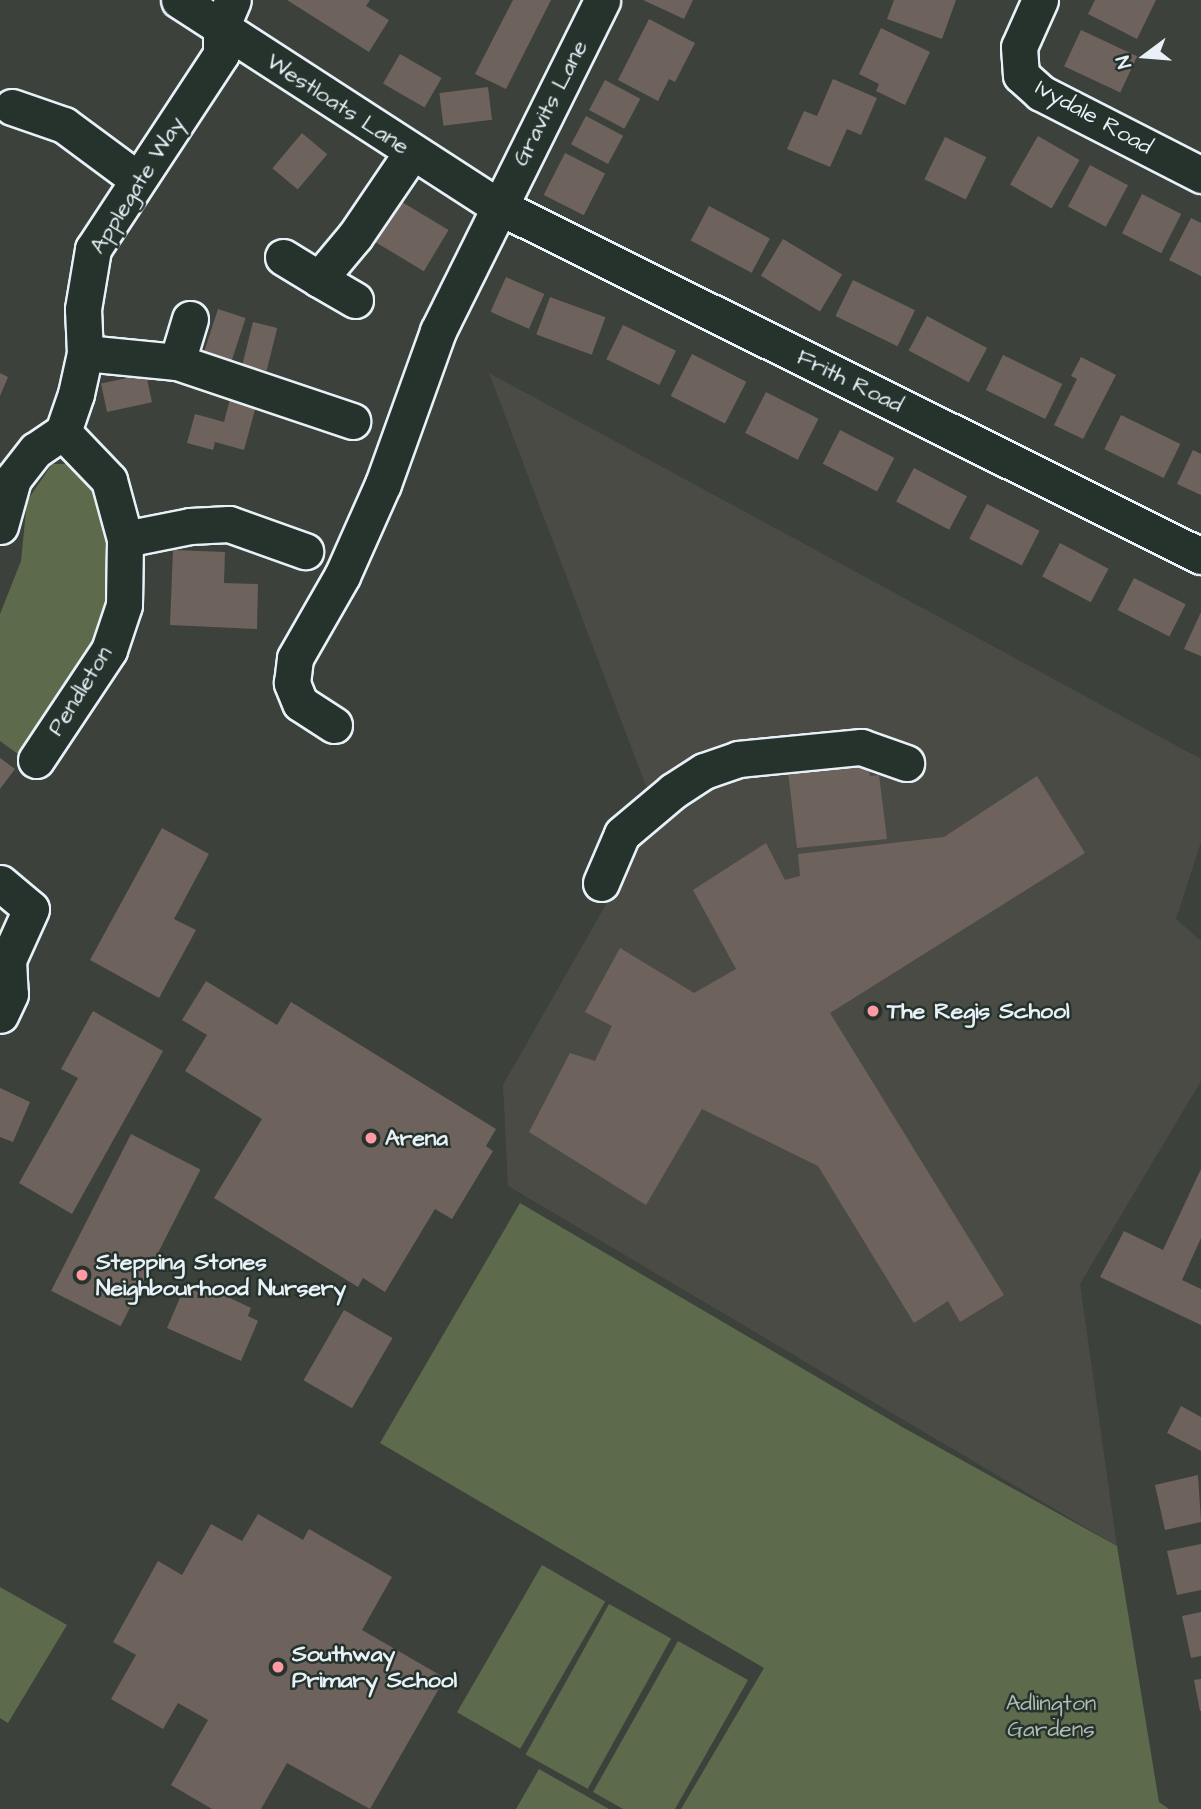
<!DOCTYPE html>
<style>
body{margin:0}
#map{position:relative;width:1201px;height:1809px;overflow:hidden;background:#3c413b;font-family:"Architects Daughter",sans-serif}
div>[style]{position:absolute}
.built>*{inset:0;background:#4b4b45}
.green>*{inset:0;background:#5d6a4b;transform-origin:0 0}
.building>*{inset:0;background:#6e625d;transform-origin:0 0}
.roads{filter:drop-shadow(2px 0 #e8f1f8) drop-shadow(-2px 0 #e8f1f8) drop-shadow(0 2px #e8f1f8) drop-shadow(0 -2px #e8f1f8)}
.minor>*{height:35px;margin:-17.5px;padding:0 17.5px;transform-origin:17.5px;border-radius:17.5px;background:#26332d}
.dots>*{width:19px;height:19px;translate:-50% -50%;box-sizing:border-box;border:4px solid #26332d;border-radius:50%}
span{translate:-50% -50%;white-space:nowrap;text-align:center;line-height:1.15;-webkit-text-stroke:5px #26332d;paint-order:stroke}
.street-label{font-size:23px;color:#e8f1f8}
.poi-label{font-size:23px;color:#e8f1f8;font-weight:700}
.left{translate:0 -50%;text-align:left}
.park-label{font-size:23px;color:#b0bbb3}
.north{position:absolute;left:1110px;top:21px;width:70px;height:70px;-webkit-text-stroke:5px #26332d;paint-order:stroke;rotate:254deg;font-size:19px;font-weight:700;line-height:28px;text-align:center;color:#e8f1f8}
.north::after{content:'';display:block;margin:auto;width:24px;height:32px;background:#e8f1f8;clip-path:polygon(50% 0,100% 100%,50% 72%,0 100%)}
</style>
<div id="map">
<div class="built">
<i style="clip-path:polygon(489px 373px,1201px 759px,1201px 842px,1176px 919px,1201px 941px,1201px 1081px,1080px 1284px,1117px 1546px,508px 1186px,503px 1085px,657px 815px)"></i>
</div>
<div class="green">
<i style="clip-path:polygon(52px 464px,72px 464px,98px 486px,112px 556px,104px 632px,22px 757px,0 741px,0 614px,21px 561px,27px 501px)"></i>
<i style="clip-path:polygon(520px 1203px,904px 1428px,1117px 1546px,1159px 1802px,1169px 1809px,681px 1809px,764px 1668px,380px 1443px)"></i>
<i style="left:542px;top:1565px;width:73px;height:170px;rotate:30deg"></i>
<i style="clip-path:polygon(0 1587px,67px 1625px,8px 1723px,0 1718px)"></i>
<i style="left:609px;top:1604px;width:71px;height:172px;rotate:29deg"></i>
<i style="clip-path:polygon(678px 1641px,748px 1680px,675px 1809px,623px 1809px,593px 1792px)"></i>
<i style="clip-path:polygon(539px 1769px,609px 1809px,516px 1809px)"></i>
</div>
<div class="building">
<i style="clip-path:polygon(287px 0,370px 0,366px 6px,389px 20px,369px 52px)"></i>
<i style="clip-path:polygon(513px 0,551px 0,506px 89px,475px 74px)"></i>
<i style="clip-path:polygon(643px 0,693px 0,684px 19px)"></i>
<i style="clip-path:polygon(894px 0,956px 0,942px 39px,887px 19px)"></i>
<i style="clip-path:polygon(1095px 0,1156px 0,1137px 39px,1088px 14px)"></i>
<i style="clip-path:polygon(649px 19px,695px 43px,675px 82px,669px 79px,658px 101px,618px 80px)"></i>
<i style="clip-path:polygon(881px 28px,930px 52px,905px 105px,876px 91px,879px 84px,859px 74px)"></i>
<i style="left:1081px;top:30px;width:62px;height:40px;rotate:25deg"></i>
<i style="left:400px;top:54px;width:48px;height:34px;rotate:30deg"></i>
<i style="clip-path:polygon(833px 79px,877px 98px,861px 135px,847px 129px,830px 167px,787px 149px,804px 111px,817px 116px)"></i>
<i style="left:605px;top:80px;width:40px;height:34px;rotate:28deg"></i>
<i style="left:488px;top:87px;width:33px;height:49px;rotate:83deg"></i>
<i style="left:586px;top:116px;width:42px;height:32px;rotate:28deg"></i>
<i style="left:302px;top:133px;width:33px;height:46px;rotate:40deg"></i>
<i style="left:1038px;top:136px;width:48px;height:56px;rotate:30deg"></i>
<i style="left:945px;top:137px;width:46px;height:47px;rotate:26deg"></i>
<i style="left:565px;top:153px;width:45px;height:47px;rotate:27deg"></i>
<i style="left:1090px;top:165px;width:43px;height:47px;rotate:28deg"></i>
<i style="left:1142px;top:194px;width:44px;height:44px;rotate:27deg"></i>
<i style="left:392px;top:196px;width:66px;height:48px;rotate:31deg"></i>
<i style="left:709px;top:206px;width:69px;height:39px;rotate:28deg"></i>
<i style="clip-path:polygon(1191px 218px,1201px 223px,1201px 276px,1169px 260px)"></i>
<i style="left:783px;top:239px;width:69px;height:43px;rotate:31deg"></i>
<i style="left:506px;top:277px;width:42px;height:38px;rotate:24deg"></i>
<i style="left:853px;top:280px;width:69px;height:40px;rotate:26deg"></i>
<i style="left:550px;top:297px;width:59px;height:40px;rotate:20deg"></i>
<i style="left:218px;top:309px;width:29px;height:45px;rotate:18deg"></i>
<i style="left:927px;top:316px;width:68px;height:39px;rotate:28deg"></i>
<i style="left:253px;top:322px;width:25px;height:44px;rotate:14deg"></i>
<i style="left:623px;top:325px;width:59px;height:38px;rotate:26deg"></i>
<i style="left:692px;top:354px;width:61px;height:47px;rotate:27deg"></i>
<i style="left:1003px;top:355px;width:66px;height:39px;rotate:26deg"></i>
<i style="clip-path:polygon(1081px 357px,1116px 375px,1083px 439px,1054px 425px,1077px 379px,1071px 376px)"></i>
<i style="clip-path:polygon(0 373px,8px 377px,0 396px)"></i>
<i style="left:146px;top:374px;width:29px;height:46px;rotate:78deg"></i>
<i style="left:766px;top:392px;width:59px;height:46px;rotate:27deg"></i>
<i style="clip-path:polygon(230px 399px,256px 406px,244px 450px,215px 442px,213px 450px,187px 443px,195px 414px,224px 422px)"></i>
<i style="left:1121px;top:415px;width:66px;height:38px;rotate:26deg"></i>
<i style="left:840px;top:430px;width:61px;height:38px;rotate:27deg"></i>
<i style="clip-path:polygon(1193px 450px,1201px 454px,1201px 495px,1177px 484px)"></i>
<i style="left:914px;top:468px;width:60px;height:38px;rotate:28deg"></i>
<i style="left:987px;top:504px;width:59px;height:39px;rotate:27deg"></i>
<i style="left:1060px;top:543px;width:55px;height:38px;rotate:28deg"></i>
<i style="clip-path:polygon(173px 550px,225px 552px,224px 583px,258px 584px,257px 629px,170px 625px)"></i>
<i style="left:1134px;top:578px;width:58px;height:36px;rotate:27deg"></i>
<i style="clip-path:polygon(1201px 612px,1201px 656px,1184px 649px)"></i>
<i style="clip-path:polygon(837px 757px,839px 769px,868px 765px,870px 776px,879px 775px,887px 839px,797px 848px,787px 763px)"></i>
<i style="clip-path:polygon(0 758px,15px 769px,0 789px)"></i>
<i style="clip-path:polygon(1037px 776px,1085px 853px,830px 1013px,1004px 1295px,960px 1322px,948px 1301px,914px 1323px,818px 1166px,702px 1109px,646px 1205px,529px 1132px,570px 1053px,595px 1061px,612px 1026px,585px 1012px,620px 948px,694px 993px,736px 969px,693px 890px,766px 843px,785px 880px,800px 876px,798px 854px,944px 837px)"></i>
<i style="clip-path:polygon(162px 828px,209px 854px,174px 919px,196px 930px,159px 998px,90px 960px)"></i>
<i style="clip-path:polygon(206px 981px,277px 1025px,291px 1002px,496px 1129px,486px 1146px,493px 1151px,452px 1219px,435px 1209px,385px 1292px,363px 1278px,358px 1287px,214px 1198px,262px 1119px,185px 1071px,207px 1035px,182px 1020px)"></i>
<i style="clip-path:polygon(93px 1011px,163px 1051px,72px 1214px,19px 1183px,78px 1078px,61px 1069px)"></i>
<i style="clip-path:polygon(0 1088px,30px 1102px,13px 1142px,0 1137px)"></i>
<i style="left:131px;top:1134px;width:78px;height:176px;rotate:27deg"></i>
<i style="clip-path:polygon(1201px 1169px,1201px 1238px,1182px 1280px,1201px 1289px,1201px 1325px,1100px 1277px,1124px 1231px,1163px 1250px)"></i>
<i style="clip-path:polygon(185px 1286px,204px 1295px,207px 1287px,251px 1308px,248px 1316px,258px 1321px,241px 1361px,167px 1328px)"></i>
<i style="left:344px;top:1310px;width:56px;height:81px;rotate:30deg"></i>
<i style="clip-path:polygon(1181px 1406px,1201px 1417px,1201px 1451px,1167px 1433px)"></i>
<i style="clip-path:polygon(1198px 1475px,1201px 1522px,1165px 1530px,1155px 1485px)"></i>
<i style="clip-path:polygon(258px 1514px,303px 1540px,309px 1529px,392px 1577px,362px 1630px,445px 1678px,370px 1809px,287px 1763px,261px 1809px,212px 1809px,171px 1785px,208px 1720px,178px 1703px,163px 1729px,111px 1699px,136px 1655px,113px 1642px,158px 1561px,182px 1575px,211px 1524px,242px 1541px)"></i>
<i style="clip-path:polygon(1201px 1544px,1201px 1590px,1177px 1595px,1167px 1551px)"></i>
<i style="clip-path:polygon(1201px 1612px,1201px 1656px,1191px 1658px,1182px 1616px)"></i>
<i style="clip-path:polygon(1201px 1679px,1201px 1711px,1200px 1711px,1194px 1680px)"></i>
</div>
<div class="roads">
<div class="minor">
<i style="left:179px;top:0;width:380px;rotate:32.9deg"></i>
<i style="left:498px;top:206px;width:785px;rotate:26.47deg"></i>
<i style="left:1040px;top:0;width:51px;rotate:114.1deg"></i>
<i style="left:1019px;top:47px;width:28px;rotate:86deg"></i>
<i style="left:1021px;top:75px;width:27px;rotate:42deg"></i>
<i style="left:1041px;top:93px;width:180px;rotate:27.1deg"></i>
<i style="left:12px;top:107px;width:55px;rotate:19.1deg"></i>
<i style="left:64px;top:125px;width:91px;rotate:36.5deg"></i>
<i style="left:283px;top:257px;width:42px;rotate:31.4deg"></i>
<i style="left:355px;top:300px;width:42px;rotate:-149.7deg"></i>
<i style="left:319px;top:279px;width:56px;rotate:-50.1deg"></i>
<i style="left:355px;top:236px;width:102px;rotate:-55.8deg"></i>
<i style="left:85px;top:353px;width:92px;rotate:5.6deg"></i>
<i style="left:177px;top:362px;width:185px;rotate:18.6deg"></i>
<i style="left:177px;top:362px;width:45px;rotate:-73.2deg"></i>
<i style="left:0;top:526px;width:49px;rotate:-74.5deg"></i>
<i style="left:13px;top:479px;width:37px;rotate:-52deg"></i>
<i style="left:36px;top:450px;width:32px;rotate:-34deg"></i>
<i style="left:63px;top:432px;width:40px;rotate:-71.1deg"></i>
<i style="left:76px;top:394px;width:42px;rotate:-77.6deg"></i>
<i style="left:85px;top:353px;width:44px;rotate:-92.6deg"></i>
<i style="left:83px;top:309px;width:61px;rotate:-80.5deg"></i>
<i style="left:93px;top:249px;width:233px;rotate:-56.7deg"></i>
<i style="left:221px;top:54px;width:26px;rotate:-90deg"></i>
<i style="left:221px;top:28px;width:30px;rotate:-67deg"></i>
<i style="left:125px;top:539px;width:66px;rotate:-11.3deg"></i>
<i style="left:190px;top:526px;width:39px;rotate:-3deg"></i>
<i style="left:229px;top:524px;width:81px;rotate:19.6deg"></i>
<i style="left:334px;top:725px;width:40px;rotate:-147.1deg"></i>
<i style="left:300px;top:703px;width:22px;rotate:-112deg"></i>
<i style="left:292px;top:683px;width:25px;rotate:-83deg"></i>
<i style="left:295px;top:658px;width:95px;rotate:-60.2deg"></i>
<i style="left:342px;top:576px;width:101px;rotate:-66deg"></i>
<i style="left:383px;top:484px;width:163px;rotate:-70.2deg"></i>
<i style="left:438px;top:331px;width:369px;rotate:-63.6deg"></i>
<i style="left:36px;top:760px;width:132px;rotate:-56.4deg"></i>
<i style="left:109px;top:650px;width:47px;rotate:-71.6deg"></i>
<i style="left:124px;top:605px;width:66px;rotate:-89.1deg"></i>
<i style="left:125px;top:539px;width:61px;rotate:-105.2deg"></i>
<i style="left:109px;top:480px;width:66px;rotate:-133.8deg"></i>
<i style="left:0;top:883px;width:40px;rotate:40deg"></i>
<i style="left:31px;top:909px;width:56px;rotate:114.3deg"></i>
<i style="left:8px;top:960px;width:34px;rotate:87deg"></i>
<i style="left:10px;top:994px;width:23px;rotate:115deg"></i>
<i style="left:601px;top:883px;width:53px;rotate:-66.8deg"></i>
<i style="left:622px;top:834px;width:67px;rotate:-40.1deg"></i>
<i style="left:673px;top:791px;width:37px;rotate:-33deg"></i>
<i style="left:704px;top:771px;width:36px;rotate:-19deg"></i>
<i style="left:738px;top:759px;width:124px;rotate:-5.6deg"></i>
<i style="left:861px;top:747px;width:48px;rotate:19.6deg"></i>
</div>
</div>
<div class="dots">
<i style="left:873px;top:1011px;background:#ff9aa2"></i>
<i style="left:371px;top:1138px;background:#ff9aa2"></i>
<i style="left:82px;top:1275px;background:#ff9aa2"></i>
<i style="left:278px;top:1667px;background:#ff9aa2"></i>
</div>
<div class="street-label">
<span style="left:550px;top:103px;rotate:-63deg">Gravits Lane</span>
<span style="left:338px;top:104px;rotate:33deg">Westloats Lane</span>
<span style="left:1094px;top:117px;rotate:29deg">Ivydale Road</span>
<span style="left:137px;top:185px;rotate:-58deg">Applegate Way</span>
<span style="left:850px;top:381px;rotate:26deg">Frith Road</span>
<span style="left:80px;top:691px;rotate:-58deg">Pendleton</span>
</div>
<div class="poi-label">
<span class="left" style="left:887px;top:1011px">The Regis School</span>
<span class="left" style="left:385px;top:1138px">Arena</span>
<span class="left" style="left:96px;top:1275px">Stepping Stones<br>Neighbourhood Nursery</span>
<span class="left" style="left:292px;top:1667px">Southway<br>Primary School</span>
</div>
<div class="park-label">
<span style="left:1051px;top:1716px">Adlington<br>Gardens</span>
</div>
<div class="north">N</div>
</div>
